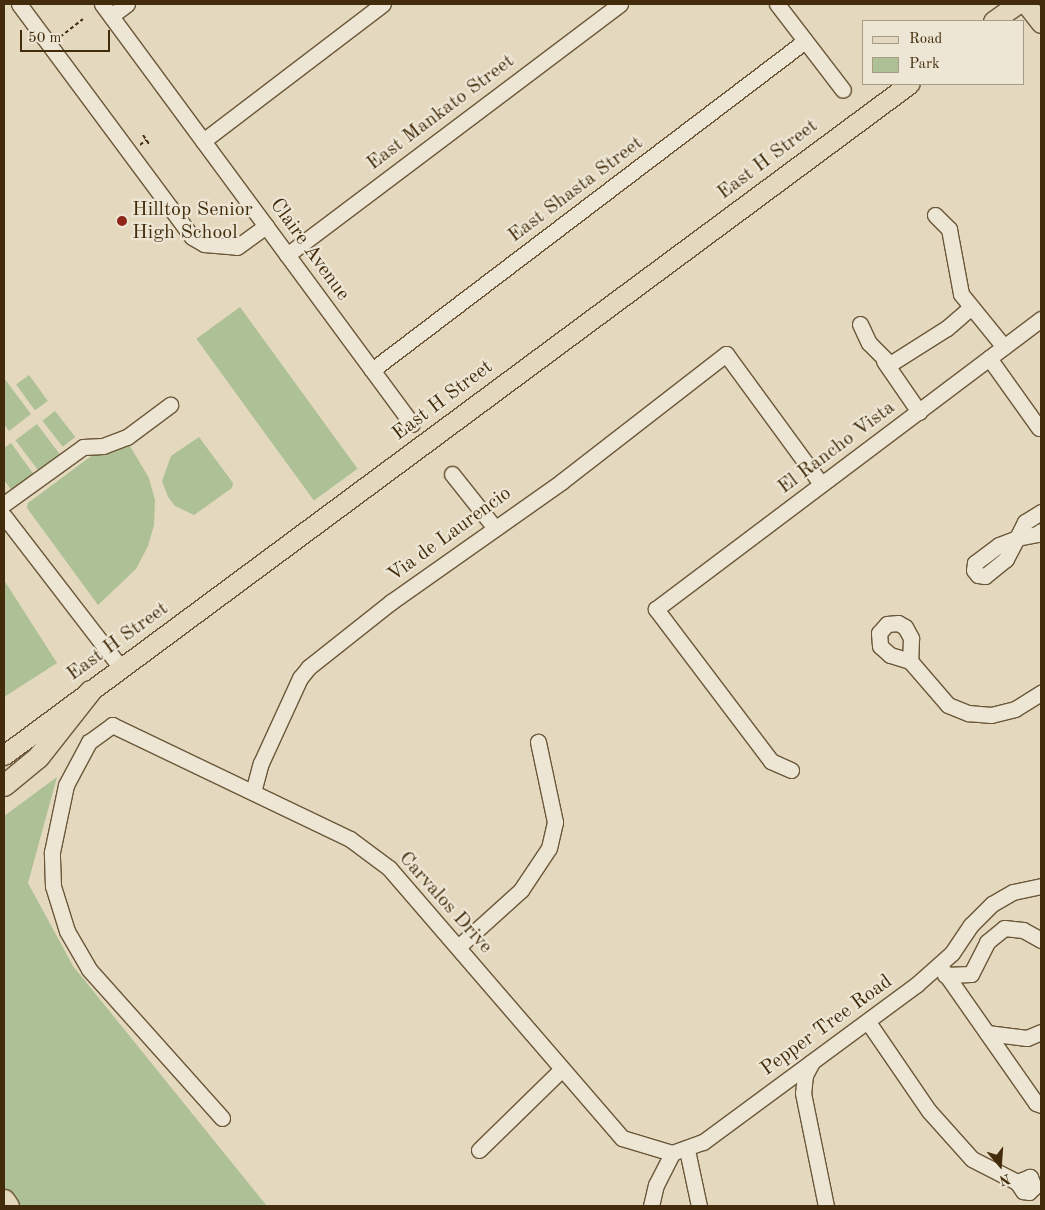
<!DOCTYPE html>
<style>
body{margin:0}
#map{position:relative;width:1045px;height:1210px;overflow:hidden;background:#e4d9bf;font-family:"Old Standard TT",serif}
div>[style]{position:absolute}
.green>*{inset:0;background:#aec096;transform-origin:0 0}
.path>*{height:2px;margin-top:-1px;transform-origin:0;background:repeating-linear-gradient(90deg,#432c0b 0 4px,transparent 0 6.5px)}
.roads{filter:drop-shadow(1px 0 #6b5738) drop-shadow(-1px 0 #6b5738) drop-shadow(0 1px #6b5738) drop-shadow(0 -1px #6b5738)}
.minor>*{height:15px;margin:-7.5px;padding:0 7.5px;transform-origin:7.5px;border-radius:7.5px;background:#ede6d5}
.major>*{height:19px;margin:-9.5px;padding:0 9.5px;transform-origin:9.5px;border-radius:9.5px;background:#e4d9bf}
.highway>*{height:21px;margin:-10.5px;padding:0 10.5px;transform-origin:10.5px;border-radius:10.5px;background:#e4d9bf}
.dots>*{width:14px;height:14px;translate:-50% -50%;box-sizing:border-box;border:2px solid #ede6d5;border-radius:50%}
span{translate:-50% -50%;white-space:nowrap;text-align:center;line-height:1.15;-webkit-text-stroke:4.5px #ede6d5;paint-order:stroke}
.street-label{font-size:20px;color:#432c0b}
.poi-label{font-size:20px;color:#432c0b}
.left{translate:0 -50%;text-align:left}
.frame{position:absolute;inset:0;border:5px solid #432c0b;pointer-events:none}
.legend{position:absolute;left:862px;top:20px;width:162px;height:65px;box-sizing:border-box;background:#ede6d5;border:1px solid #a99c84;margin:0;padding:6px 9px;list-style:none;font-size:15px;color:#432c0b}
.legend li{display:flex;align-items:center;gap:10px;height:25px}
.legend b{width:25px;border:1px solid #a99c84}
.north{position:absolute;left:975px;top:1140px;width:50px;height:50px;-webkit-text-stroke:4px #ede6d5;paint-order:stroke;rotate:162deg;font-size:14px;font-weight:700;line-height:20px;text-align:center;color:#432c0b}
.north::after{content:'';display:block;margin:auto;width:18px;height:22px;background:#432c0b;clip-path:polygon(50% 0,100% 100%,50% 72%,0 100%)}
.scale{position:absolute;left:20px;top:30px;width:90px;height:22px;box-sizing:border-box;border:2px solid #432c0b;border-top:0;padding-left:6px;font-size:15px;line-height:18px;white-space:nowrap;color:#432c0b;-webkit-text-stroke:4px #ede6d5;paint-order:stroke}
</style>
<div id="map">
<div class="green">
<i style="left:240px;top:307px;width:200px;height:54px;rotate:54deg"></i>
<i style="left:29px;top:375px;width:32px;height:16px;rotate:54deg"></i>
<i style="clip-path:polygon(4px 378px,31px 414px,9px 431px,4px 424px)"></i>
<i style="left:55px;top:411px;width:33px;height:16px;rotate:52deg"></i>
<i style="left:37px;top:424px;width:46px;height:27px;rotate:53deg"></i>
<i style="clip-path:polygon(199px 437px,233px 483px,232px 488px,194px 515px,175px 506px,168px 497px,162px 481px,171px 456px)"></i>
<i style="clip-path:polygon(127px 441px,149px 478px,155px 500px,154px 525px,148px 546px,136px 569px,98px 605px,27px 508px,28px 503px,102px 448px)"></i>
<i style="clip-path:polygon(11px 443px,38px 480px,16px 496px,4px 480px,4px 448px)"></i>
<i style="clip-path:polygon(4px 580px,57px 663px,4px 697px)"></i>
<i style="clip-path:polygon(57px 777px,28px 883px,73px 966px,267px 1206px,4px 1206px,4px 816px)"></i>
</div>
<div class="path">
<i style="left:60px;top:37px;width:29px;rotate:-38deg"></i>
<i style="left:143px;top:135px;width:11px;rotate:56deg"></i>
<i style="left:140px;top:145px;width:8px;rotate:-40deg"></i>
</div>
<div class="roads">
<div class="minor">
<i style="left:19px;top:4px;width:290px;rotate:53.4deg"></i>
<i style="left:192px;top:237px;width:14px;rotate:30deg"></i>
<i style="left:204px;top:244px;width:33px;rotate:5deg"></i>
<i style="left:237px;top:247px;width:36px;rotate:-36deg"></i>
<i style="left:102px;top:4px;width:522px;rotate:53.57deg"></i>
<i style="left:777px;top:4px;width:108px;rotate:52.5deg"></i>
<i style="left:111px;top:16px;width:20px;rotate:-37deg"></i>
<i style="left:203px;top:141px;width:226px;rotate:-37.3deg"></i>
<i style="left:935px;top:215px;width:20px;rotate:45deg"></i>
<i style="left:949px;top:229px;width:66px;rotate:79.5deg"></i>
<i style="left:961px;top:294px;width:68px;rotate:50.9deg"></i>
<i style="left:287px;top:255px;width:417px;rotate:-37deg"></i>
<i style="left:860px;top:324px;width:21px;rotate:65deg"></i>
<i style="left:869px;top:343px;width:30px;rotate:45deg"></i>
<i style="left:890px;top:364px;width:67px;rotate:-32.3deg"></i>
<i style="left:947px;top:328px;width:30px;rotate:-41deg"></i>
<i style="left:989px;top:358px;width:86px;rotate:54.5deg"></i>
<i style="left:884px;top:361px;width:62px;rotate:55.5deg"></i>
<i style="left:372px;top:370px;width:544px;rotate:-37.23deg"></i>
<i style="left:452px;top:474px;width:69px;rotate:51.5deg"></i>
<i style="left:4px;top:504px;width:97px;rotate:-35.8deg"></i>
<i style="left:83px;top:447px;width:20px;rotate:-3deg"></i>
<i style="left:103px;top:446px;width:26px;rotate:-21deg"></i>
<i style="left:127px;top:437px;width:54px;rotate:-36.7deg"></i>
<i style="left:1041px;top:512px;width:19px;rotate:148deg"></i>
<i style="left:1025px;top:522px;width:18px;rotate:117deg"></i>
<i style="left:1017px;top:538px;width:24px;rotate:118deg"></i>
<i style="left:1006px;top:559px;width:27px;rotate:141deg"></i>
<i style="left:985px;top:576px;width:7px;rotate:-172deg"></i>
<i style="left:978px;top:575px;width:6px;rotate:-129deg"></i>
<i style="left:974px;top:570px;width:7px;rotate:-82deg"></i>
<i style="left:975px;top:563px;width:30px;rotate:-37deg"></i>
<i style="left:999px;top:545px;width:19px;rotate:-21deg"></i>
<i style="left:1017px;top:538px;width:20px;rotate:-11deg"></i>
<i style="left:1037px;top:534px;width:5px;rotate:-37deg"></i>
<i style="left:4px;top:516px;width:192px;rotate:52.4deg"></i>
<i style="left:910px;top:661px;width:21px;rotate:-163deg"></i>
<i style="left:890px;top:655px;width:13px;rotate:-138deg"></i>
<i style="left:880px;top:646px;width:13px;rotate:-94deg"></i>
<i style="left:879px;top:633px;width:12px;rotate:-48deg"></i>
<i style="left:887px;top:624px;width:11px;rotate:-5deg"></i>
<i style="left:898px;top:623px;width:8px;rotate:30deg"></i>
<i style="left:905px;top:627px;width:13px;rotate:61deg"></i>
<i style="left:911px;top:638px;width:23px;rotate:92deg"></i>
<i style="left:910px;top:661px;width:58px;rotate:49.2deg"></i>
<i style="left:948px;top:705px;width:22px;rotate:22deg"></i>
<i style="left:968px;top:713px;width:23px;rotate:5deg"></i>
<i style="left:991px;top:715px;width:25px;rotate:-14deg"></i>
<i style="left:1015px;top:709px;width:31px;rotate:-32deg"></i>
<i style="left:791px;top:770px;width:22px;rotate:-156deg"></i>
<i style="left:771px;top:761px;width:191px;rotate:-127.1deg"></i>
<i style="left:656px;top:609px;width:482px;rotate:-37deg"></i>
<i style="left:253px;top:792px;width:30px;rotate:-75deg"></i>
<i style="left:261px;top:763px;width:94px;rotate:-65.4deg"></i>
<i style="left:300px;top:678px;width:14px;rotate:-51deg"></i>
<i style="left:309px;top:667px;width:105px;rotate:-38.4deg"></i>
<i style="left:391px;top:602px;width:208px;rotate:-35.2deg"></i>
<i style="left:561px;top:482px;width:209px;rotate:-37.8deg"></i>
<i style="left:726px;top:354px;width:161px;rotate:53.8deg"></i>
<i style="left:458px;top:947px;width:85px;rotate:-42.1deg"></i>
<i style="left:521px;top:890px;width:50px;rotate:-56.3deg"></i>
<i style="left:549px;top:848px;width:27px;rotate:-77deg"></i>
<i style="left:555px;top:822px;width:82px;rotate:-102deg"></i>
<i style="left:940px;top:966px;width:167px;rotate:55deg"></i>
<i style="left:1036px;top:1103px;width:5px;rotate:22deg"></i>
<i style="left:945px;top:975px;width:26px;rotate:-2deg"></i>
<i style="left:971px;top:974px;width:36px;rotate:-63deg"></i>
<i style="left:987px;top:942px;width:22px;rotate:-39deg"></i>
<i style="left:1004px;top:928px;width:19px;rotate:6deg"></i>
<i style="left:1023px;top:930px;width:21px;rotate:29deg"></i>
<i style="left:868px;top:1022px;width:108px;rotate:55.6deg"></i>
<i style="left:929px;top:1111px;width:64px;rotate:48.1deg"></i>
<i style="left:972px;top:1159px;width:51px;rotate:27.1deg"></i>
<i style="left:1017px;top:1182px;width:11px;rotate:56deg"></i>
<i style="left:1023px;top:1191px;width:6px;rotate:9deg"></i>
<i style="left:1029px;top:1192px;width:7px;rotate:-45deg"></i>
<i style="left:1034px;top:1187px;width:11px;rotate:-112deg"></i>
<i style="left:1030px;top:1177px;width:14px;rotate:159deg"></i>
<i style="left:987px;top:1033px;width:40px;rotate:7.1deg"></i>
<i style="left:1027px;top:1038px;width:15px;rotate:-23deg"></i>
<i style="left:812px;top:1062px;width:15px;rotate:118deg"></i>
<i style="left:805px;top:1075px;width:18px;rotate:96deg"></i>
<i style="left:803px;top:1093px;width:115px;rotate:78.5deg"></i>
<i style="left:222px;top:1118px;width:200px;rotate:-131.8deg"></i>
<i style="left:89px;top:969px;width:44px;rotate:-120.1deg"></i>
<i style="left:67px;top:931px;width:47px;rotate:-107.3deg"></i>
<i style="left:53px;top:886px;width:34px;rotate:-92deg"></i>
<i style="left:52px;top:852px;width:68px;rotate:-78.2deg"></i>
<i style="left:66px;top:785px;width:49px;rotate:-61.9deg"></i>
<i style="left:89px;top:742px;width:29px;rotate:-36deg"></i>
<i style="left:112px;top:725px;width:264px;rotate:25.6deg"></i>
<i style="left:350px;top:839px;width:49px;rotate:36.6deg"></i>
<i style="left:389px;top:868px;width:357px;rotate:49.2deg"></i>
<i style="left:622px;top:1138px;width:52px;rotate:16.7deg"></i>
<i style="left:672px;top:1153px;width:33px;rotate:-20deg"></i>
<i style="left:703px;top:1142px;width:265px;rotate:-36.4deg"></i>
<i style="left:916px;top:985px;width:48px;rotate:-41.6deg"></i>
<i style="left:952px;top:953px;width:34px;rotate:-56deg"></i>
<i style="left:971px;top:925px;width:30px;rotate:-45deg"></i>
<i style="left:992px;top:904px;width:24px;rotate:-30deg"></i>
<i style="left:1013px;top:892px;width:29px;rotate:-12deg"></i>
<i style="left:479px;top:1150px;width:115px;rotate:-44.3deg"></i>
<i style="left:687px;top:1150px;width:57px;rotate:77.9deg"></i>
<i style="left:651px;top:1206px;width:22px;rotate:-77deg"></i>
<i style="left:656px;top:1185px;width:36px;rotate:-63deg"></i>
</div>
<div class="major">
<i style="left:1026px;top:4px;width:24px;rotate:52deg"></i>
<i style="left:993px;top:21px;width:29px;rotate:-35deg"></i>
<i style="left:4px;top:755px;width:1127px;rotate:-36.55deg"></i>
</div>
<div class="highway">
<i style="left:4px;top:785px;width:44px;rotate:-39.5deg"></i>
<i style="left:38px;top:757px;width:84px;rotate:-51.8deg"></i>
<i style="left:4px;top:1200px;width:7px;rotate:56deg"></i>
</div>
</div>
<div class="dots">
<i style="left:122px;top:221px;background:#8f2418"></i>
</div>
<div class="street-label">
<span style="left:441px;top:113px;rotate:-37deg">East Mankato Street</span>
<span style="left:768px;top:160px;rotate:-37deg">East H Street</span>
<span style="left:576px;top:190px;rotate:-37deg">East Shasta Street</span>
<span style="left:309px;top:250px;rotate:54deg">Claire Avenue</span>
<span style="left:443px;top:401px;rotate:-37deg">East H Street</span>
<span style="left:837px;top:448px;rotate:-37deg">El Rancho Vista</span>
<span style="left:450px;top:535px;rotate:-36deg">Via de Laurencio</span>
<span style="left:118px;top:642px;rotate:-36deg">East H Street</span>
<span style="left:445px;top:903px;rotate:48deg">Carvalos Drive</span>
<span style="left:827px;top:1026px;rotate:-36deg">Pepper Tree Road</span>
</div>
<div class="poi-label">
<span class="left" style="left:132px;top:222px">Hilltop Senior<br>High School</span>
</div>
<div class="frame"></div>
<ul class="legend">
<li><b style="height:6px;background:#e4d9bf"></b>Road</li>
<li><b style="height:14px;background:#aec096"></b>Park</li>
</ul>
<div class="north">N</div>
<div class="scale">50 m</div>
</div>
